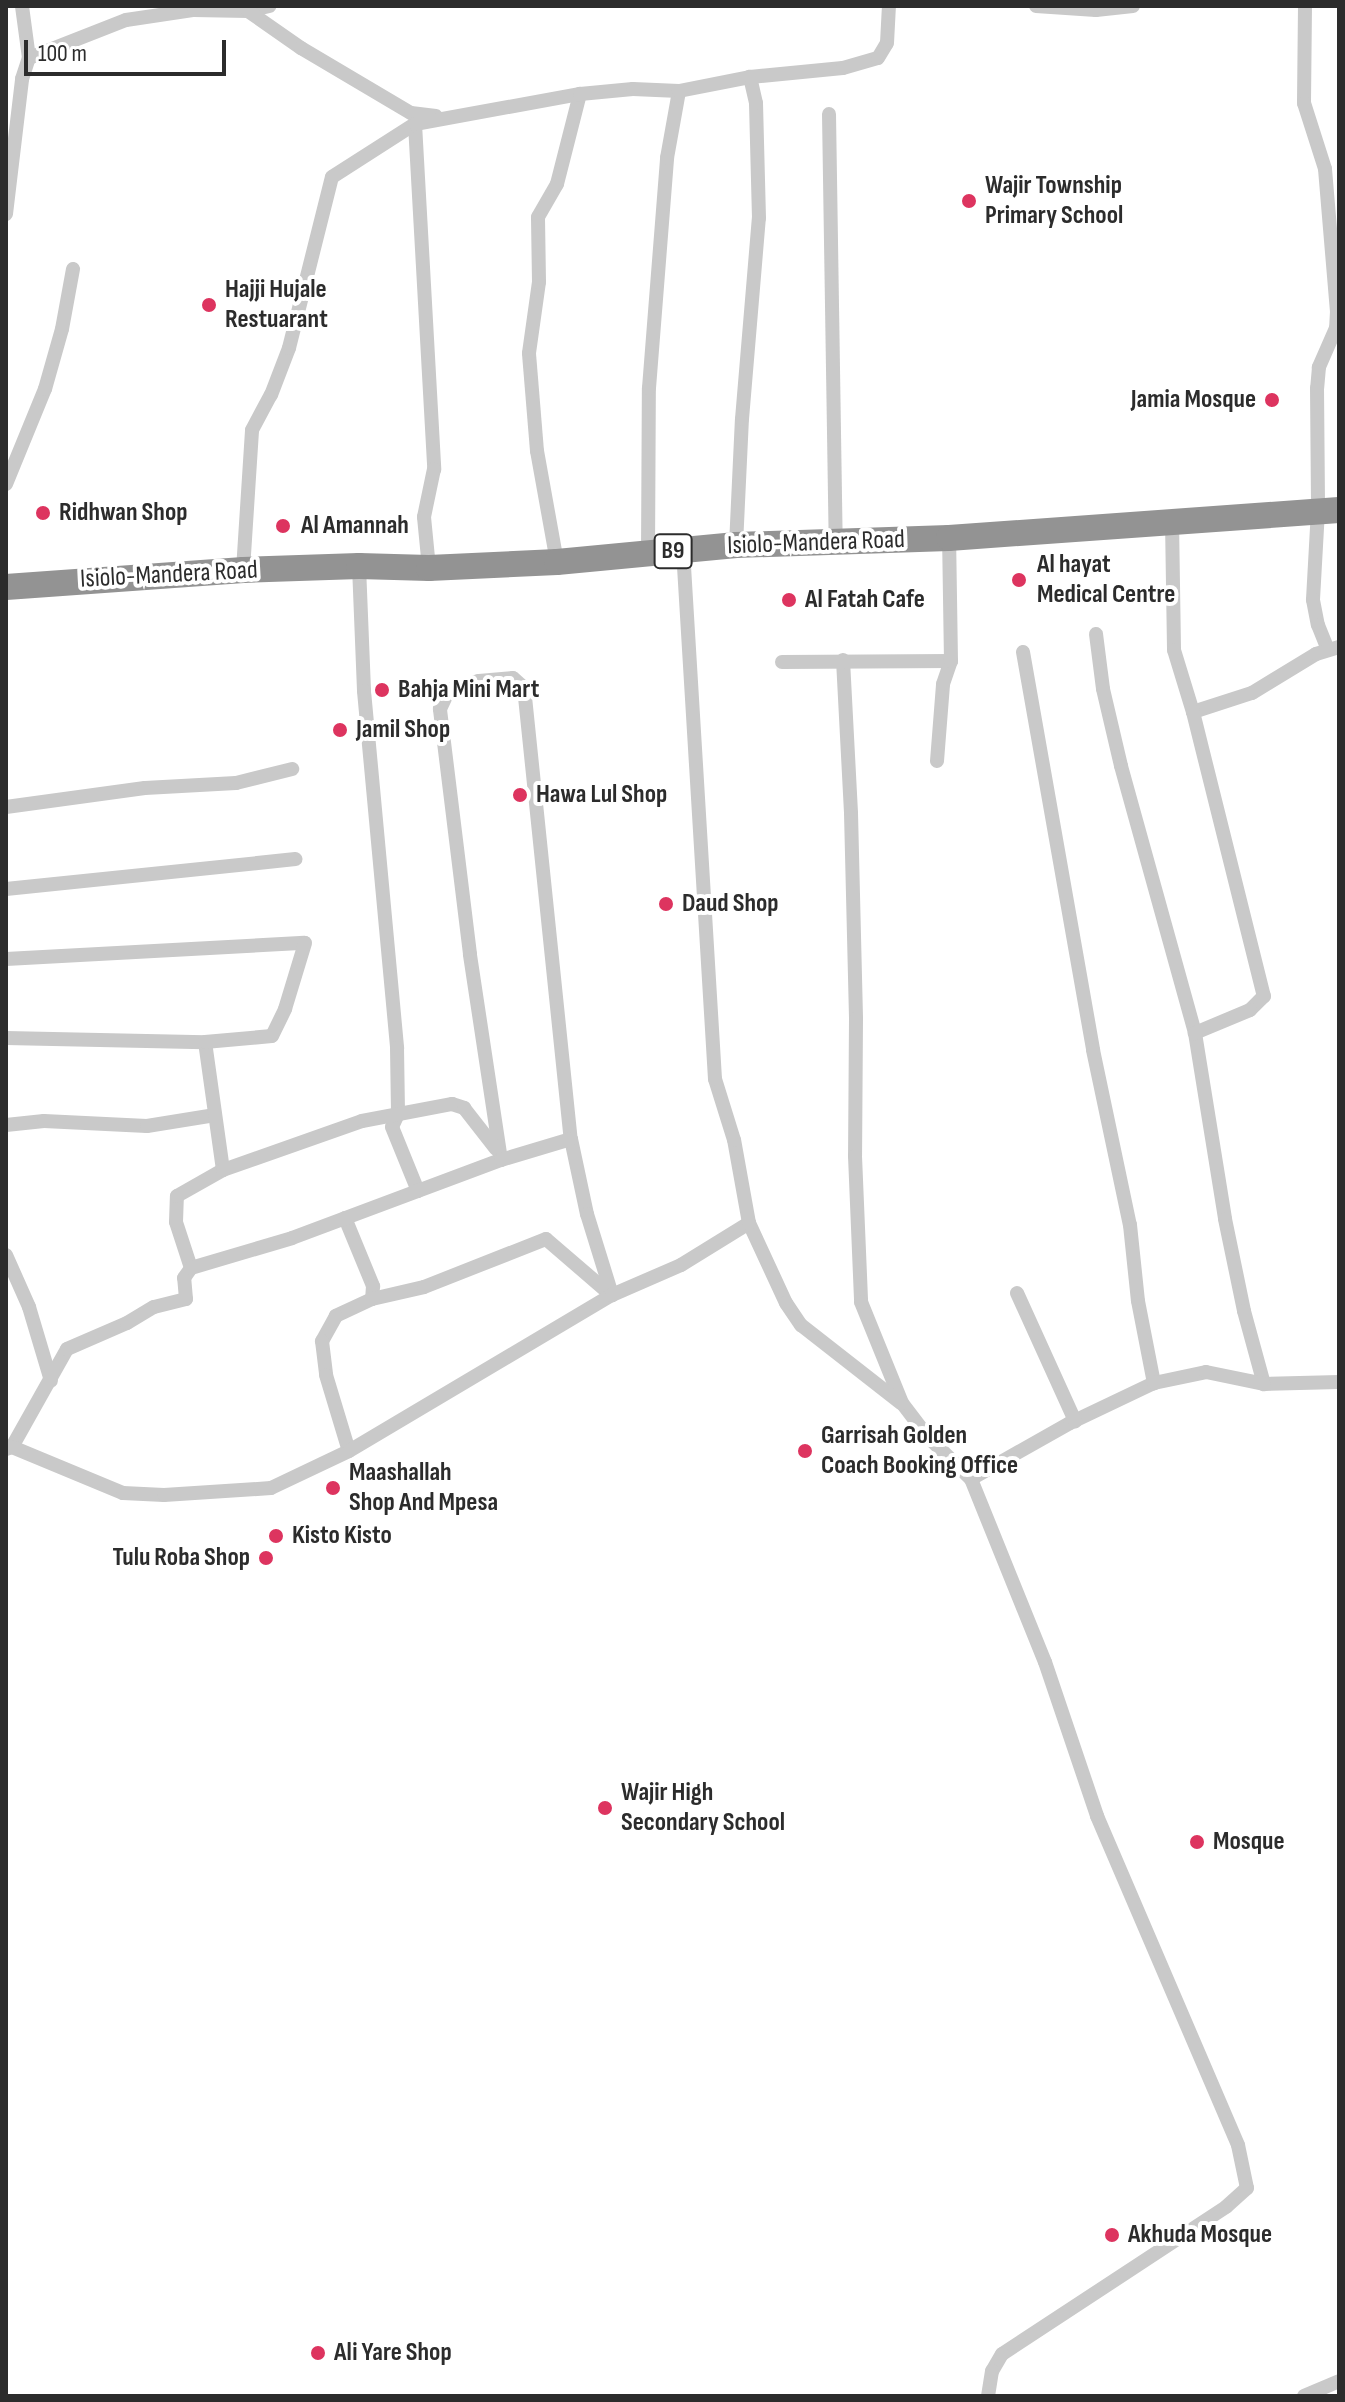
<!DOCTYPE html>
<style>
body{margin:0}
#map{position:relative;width:1345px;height:2402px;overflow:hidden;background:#fff;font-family:"Sofia Sans Condensed",sans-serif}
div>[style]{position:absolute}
.street>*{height:14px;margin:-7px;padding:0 7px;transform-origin:7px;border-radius:7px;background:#c9c9c9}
.highway>*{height:26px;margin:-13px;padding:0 13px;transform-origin:13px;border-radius:13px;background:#939393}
.dots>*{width:22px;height:22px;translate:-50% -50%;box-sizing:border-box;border:4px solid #fff;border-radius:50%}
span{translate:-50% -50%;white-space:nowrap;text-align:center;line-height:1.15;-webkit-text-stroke:8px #fff;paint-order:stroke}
.shield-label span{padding:2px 6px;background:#fff;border:2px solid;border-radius:6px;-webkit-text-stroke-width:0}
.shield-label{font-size:24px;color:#2c2c2c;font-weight:700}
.poi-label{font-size:26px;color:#2c2c2c;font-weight:700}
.left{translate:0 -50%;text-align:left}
.right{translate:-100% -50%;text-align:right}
.street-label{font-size:26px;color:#2c2c2c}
.frame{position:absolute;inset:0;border:8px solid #2c2c2c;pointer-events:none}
.scale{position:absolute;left:24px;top:40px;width:202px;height:36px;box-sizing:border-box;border:4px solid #2c2c2c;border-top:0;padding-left:10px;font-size:24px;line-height:28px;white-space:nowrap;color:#2c2c2c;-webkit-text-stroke:6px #fff;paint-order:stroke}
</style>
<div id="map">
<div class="street">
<i style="left:1036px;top:6px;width:60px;rotate:3.8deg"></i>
<i style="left:1096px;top:10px;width:37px;rotate:-6deg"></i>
<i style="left:1305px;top:6px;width:97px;rotate:90.6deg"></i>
<i style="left:1304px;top:103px;width:69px;rotate:72.3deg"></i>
<i style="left:1325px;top:169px;width:143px;rotate:85.2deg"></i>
<i style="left:1337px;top:311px;width:17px;rotate:93deg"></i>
<i style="left:1336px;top:328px;width:43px;rotate:113.6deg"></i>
<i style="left:1319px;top:367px;width:21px;rotate:95deg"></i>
<i style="left:1317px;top:388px;width:122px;rotate:89.5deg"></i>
<i style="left:1318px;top:510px;width:90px;rotate:93.2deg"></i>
<i style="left:1313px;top:600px;width:25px;rotate:79deg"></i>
<i style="left:1318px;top:625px;width:27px;rotate:68deg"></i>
<i style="left:248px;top:11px;width:22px;rotate:-13deg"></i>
<i style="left:29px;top:58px;width:104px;rotate:-21.4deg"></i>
<i style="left:126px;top:20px;width:69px;rotate:-8.4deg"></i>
<i style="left:194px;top:10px;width:54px;rotate:1.1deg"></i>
<i style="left:248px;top:11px;width:65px;rotate:34.9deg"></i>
<i style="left:301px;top:48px;width:128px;rotate:30.6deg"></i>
<i style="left:411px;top:113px;width:25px;rotate:7deg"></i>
<i style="left:829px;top:114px;width:427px;rotate:89.1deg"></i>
<i style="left:415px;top:124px;width:346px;rotate:86.8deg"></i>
<i style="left:434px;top:469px;width:49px;rotate:101.8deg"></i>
<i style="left:424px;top:517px;width:51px;rotate:84.4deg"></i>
<i style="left:6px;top:214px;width:136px;rotate:-83.2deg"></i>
<i style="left:22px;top:79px;width:22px;rotate:-72deg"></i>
<i style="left:29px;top:58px;width:52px;rotate:-97.7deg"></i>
<i style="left:6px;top:484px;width:103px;rotate:-67.7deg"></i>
<i style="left:45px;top:389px;width:62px;rotate:-74.2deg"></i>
<i style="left:62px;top:329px;width:61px;rotate:-79.6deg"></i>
<i style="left:1172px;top:521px;width:129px;rotate:89.1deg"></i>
<i style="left:1174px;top:650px;width:65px;rotate:73deg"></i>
<i style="left:1193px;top:712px;width:62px;rotate:-17.9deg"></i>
<i style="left:1252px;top:693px;width:75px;rotate:-31.4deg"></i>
<i style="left:1316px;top:654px;width:24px;rotate:-17deg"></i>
<i style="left:736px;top:545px;width:126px;rotate:-87.3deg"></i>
<i style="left:742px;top:419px;width:202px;rotate:-85.2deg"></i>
<i style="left:759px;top:218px;width:115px;rotate:-91.5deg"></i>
<i style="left:756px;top:103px;width:27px;rotate:-103deg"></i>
<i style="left:648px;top:554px;width:166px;rotate:-89.7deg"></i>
<i style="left:649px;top:388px;width:231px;rotate:-85.5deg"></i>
<i style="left:667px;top:158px;width:68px;rotate:-79.8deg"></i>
<i style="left:557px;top:562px;width:113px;rotate:-100.2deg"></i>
<i style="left:537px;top:451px;width:98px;rotate:-94.7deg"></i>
<i style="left:529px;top:353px;width:72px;rotate:-82deg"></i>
<i style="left:539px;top:282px;width:65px;rotate:-90.9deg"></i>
<i style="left:538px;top:217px;width:38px;rotate:-60deg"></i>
<i style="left:557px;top:184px;width:93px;rotate:-75.7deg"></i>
<i style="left:359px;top:566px;width:125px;rotate:87.7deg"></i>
<i style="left:364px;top:691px;width:359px;rotate:84.7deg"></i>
<i style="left:397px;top:1048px;width:66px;rotate:89.1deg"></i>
<i style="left:398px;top:1114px;width:14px;rotate:115deg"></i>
<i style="left:392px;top:1127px;width:69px;rotate:67.9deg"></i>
<i style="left:243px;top:570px;width:140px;rotate:-86.3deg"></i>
<i style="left:252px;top:430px;width:40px;rotate:-62deg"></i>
<i style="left:271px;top:395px;width:50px;rotate:-69deg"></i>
<i style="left:289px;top:348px;width:176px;rotate:-75.9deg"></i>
<i style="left:332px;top:177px;width:98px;rotate:-32.6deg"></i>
<i style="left:415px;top:124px;width:168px;rotate:-10.3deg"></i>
<i style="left:580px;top:94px;width:53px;rotate:-5.4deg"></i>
<i style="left:633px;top:89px;width:46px;rotate:2.5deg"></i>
<i style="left:679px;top:91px;width:72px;rotate:-11.2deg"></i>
<i style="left:750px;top:77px;width:93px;rotate:-5.5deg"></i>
<i style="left:843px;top:68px;width:36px;rotate:-16deg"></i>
<i style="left:878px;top:58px;width:17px;rotate:-59deg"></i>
<i style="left:887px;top:43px;width:37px;rotate:-87deg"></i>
<i style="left:1096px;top:634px;width:55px;rotate:82.7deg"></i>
<i style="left:1103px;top:689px;width:79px;rotate:76.8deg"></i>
<i style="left:1121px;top:766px;width:277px;rotate:74.5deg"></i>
<i style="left:1195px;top:1033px;width:188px;rotate:80.8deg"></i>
<i style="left:1225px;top:1219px;width:94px;rotate:78.3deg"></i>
<i style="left:1244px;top:1311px;width:76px;rotate:74.7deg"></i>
<i style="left:1264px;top:1384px;width:75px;rotate:-1.5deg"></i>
<i style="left:1023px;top:652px;width:404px;rotate:80deg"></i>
<i style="left:1093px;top:1050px;width:179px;rotate:78.1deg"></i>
<i style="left:1130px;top:1225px;width:76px;rotate:84deg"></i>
<i style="left:1138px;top:1301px;width:84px;rotate:79deg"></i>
<i style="left:843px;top:660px;width:153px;rotate:87deg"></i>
<i style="left:851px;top:813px;width:206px;rotate:88.6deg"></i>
<i style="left:856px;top:1019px;width:137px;rotate:90.4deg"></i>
<i style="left:855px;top:1156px;width:146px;rotate:87.6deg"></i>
<i style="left:861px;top:1302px;width:109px;rotate:67.9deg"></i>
<i style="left:902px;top:1403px;width:43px;rotate:52.6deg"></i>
<i style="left:928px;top:1437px;width:60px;rotate:44.3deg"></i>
<i style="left:971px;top:1479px;width:114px;rotate:-29.5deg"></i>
<i style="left:1070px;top:1423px;width:93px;rotate:-25.5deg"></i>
<i style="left:1154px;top:1383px;width:53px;rotate:-11.9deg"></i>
<i style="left:1206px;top:1372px;width:59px;rotate:11.7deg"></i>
<i style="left:782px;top:662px;width:169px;rotate:-0.3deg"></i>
<i style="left:1193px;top:712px;width:293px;rotate:76deg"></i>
<i style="left:1264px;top:996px;width:20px;rotate:135deg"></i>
<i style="left:1250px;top:1010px;width:60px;rotate:157.3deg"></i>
<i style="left:937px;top:761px;width:77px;rotate:-85.5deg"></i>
<i style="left:943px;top:684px;width:24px;rotate:-71deg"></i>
<i style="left:951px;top:661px;width:123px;rotate:-90.9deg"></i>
<i style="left:6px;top:807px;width:140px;rotate:-7.8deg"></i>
<i style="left:145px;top:788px;width:91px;rotate:-3.1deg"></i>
<i style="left:236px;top:783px;width:58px;rotate:-14deg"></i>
<i style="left:6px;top:889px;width:291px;rotate:-5.9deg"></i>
<i style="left:6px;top:959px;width:299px;rotate:-3.1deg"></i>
<i style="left:6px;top:1038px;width:199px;rotate:1.2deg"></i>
<i style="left:6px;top:1125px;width:38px;rotate:-6deg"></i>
<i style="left:44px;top:1121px;width:103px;rotate:2.8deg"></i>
<i style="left:147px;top:1126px;width:69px;rotate:-9.2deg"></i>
<i style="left:501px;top:1160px;width:208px;rotate:-98.6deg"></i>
<i style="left:470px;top:954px;width:247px;rotate:-97deg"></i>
<i style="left:440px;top:709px;width:21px;rotate:-65deg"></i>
<i style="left:449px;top:690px;width:31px;rotate:-17deg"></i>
<i style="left:479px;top:681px;width:34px;rotate:-5deg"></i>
<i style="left:513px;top:678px;width:12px;rotate:42deg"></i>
<i style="left:522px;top:686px;width:11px;rotate:75deg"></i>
<i style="left:525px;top:697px;width:444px;rotate:84.1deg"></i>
<i style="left:571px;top:1139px;width:77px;rotate:78deg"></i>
<i style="left:587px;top:1214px;width:85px;rotate:72.8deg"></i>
<i style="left:223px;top:1170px;width:129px;rotate:-98deg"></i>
<i style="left:205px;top:1042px;width:67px;rotate:-5.1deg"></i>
<i style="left:272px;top:1036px;width:30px;rotate:-64deg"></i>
<i style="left:285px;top:1009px;width:69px;rotate:-73.1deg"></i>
<i style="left:345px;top:1218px;width:74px;rotate:67.6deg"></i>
<i style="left:373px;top:1286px;width:13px;rotate:94deg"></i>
<i style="left:372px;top:1299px;width:40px;rotate:155deg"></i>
<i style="left:336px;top:1316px;width:29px;rotate:119deg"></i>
<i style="left:322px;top:1341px;width:34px;rotate:83deg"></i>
<i style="left:326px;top:1375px;width:79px;rotate:73.2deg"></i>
<i style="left:749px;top:1223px;width:88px;rotate:65.2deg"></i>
<i style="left:786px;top:1303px;width:27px;rotate:56deg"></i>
<i style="left:801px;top:1325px;width:127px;rotate:38deg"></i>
<i style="left:6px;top:1255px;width:57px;rotate:66.1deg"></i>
<i style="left:29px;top:1307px;width:77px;rotate:73.4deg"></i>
<i style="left:191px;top:1268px;width:48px;rotate:-108.1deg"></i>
<i style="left:176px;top:1222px;width:26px;rotate:-88deg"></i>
<i style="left:177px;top:1196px;width:53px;rotate:-29.5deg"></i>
<i style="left:223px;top:1170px;width:147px;rotate:-19.4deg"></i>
<i style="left:362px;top:1121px;width:92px;rotate:-10.7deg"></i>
<i style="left:452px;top:1104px;width:13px;rotate:18deg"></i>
<i style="left:464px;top:1108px;width:52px;rotate:52deg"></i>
<i style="left:1017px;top:1293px;width:141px;rotate:65.6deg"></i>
<i style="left:372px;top:1299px;width:53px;rotate:-13deg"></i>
<i style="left:424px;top:1287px;width:131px;rotate:-21.5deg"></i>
<i style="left:546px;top:1239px;width:86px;rotate:40.7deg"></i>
<i style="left:12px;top:1447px;width:112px;rotate:-60.7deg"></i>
<i style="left:67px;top:1349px;width:65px;rotate:-23.4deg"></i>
<i style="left:127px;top:1323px;width:31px;rotate:-31deg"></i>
<i style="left:154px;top:1307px;width:33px;rotate:-14deg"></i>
<i style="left:186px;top:1299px;width:21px;rotate:-95deg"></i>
<i style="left:184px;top:1278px;width:12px;rotate:-55deg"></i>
<i style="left:191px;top:1268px;width:105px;rotate:-16.5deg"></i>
<i style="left:292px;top:1238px;width:223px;rotate:-20.5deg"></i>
<i style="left:501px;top:1160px;width:73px;rotate:-16.7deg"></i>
<i style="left:6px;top:1449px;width:6px;rotate:-18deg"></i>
<i style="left:12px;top:1447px;width:120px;rotate:22.5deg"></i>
<i style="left:123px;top:1493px;width:41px;rotate:2.8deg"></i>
<i style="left:164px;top:1495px;width:107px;rotate:-3.7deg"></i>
<i style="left:271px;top:1488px;width:86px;rotate:-25.4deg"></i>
<i style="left:349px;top:1451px;width:306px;rotate:-30.7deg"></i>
<i style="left:612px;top:1295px;width:75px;rotate:-23.5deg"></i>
<i style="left:681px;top:1265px;width:80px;rotate:-31.7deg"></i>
<i style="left:749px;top:1223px;width:84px;rotate:-100.2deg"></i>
<i style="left:734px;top:1140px;width:64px;rotate:-107.3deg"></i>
<i style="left:715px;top:1079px;width:530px;rotate:-93.46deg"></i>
<i style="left:971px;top:1479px;width:197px;rotate:68deg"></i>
<i style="left:1045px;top:1662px;width:163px;rotate:71.3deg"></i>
<i style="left:1097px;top:1816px;width:358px;rotate:66.8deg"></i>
<i style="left:1238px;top:2145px;width:44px;rotate:78.2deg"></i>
<i style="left:1247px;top:2188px;width:28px;rotate:138deg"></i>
<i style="left:1226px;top:2207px;width:268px;rotate:146.7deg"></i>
<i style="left:1002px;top:2354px;width:20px;rotate:120deg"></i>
<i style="left:992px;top:2371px;width:25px;rotate:99deg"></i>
<i style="left:1304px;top:2396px;width:38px;rotate:-23deg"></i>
</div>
<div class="highway">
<i style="left:6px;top:587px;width:238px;rotate:-4.1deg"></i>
<i style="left:243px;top:570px;width:116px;rotate:-2deg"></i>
<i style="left:359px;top:566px;width:70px;rotate:1.6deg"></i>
<i style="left:429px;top:568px;width:128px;rotate:-2.7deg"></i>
<i style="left:557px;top:562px;width:180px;rotate:-5.4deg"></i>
<i style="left:736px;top:545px;width:213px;rotate:-1.9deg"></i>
<i style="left:949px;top:538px;width:391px;rotate:-4.1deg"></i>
</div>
<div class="dots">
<i style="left:969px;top:201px;background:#dd345f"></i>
<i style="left:209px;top:305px;background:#dd345f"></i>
<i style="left:1272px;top:400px;background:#dd345f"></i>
<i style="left:43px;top:513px;background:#dd345f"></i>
<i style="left:283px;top:526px;background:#dd345f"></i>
<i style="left:1019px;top:580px;background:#dd345f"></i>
<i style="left:789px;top:600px;background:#dd345f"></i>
<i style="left:382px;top:690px;background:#dd345f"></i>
<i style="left:340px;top:730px;background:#dd345f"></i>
<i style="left:520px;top:795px;background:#dd345f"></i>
<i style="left:666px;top:904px;background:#dd345f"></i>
<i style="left:805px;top:1451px;background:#dd345f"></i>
<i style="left:333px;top:1488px;background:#dd345f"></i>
<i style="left:276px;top:1536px;background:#dd345f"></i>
<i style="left:266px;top:1558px;background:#dd345f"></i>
<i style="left:605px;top:1808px;background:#dd345f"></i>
<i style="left:1197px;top:1842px;background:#dd345f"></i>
<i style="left:1112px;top:2235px;background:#dd345f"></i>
<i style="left:318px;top:2353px;background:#dd345f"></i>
</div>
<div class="shield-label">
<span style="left:673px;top:551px">B9</span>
</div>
<div class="poi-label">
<span class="left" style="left:985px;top:201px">Wajir Township<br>Primary School</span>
<span class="left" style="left:225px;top:305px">Hajji Hujale<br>Restuarant</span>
<span class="right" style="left:1256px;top:400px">Jamia Mosque</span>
<span class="left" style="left:59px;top:513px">Ridhwan Shop</span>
<span class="left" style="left:301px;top:526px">Al Amannah</span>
<span class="left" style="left:1037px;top:580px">Al hayat<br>Medical Centre</span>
<span class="left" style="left:805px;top:600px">Al Fatah Cafe</span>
<span class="left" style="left:398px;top:690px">Bahja Mini Mart</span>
<span class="left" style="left:356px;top:730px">Jamil Shop</span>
<span class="left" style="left:536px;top:795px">Hawa Lul Shop</span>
<span class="left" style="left:682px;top:904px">Daud Shop</span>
<span class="left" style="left:821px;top:1451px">Garrisah Golden<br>Coach Booking Office</span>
<span class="left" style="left:349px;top:1488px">Maashallah<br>Shop And Mpesa</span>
<span class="left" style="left:292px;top:1536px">Kisto Kisto</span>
<span class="right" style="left:250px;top:1558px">Tulu Roba Shop</span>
<span class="left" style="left:621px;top:1808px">Wajir High<br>Secondary School</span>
<span class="left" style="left:1213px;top:1842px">Mosque</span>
<span class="left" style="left:1128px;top:2235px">Akhuda Mosque</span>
<span class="left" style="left:334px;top:2353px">Ali Yare Shop</span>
</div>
<div class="street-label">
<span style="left:816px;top:543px;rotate:-2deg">Isiolo-Mandera Road</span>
<span style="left:169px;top:575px;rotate:-3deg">Isiolo-Mandera Road</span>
</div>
<div class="frame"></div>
<div class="scale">100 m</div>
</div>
